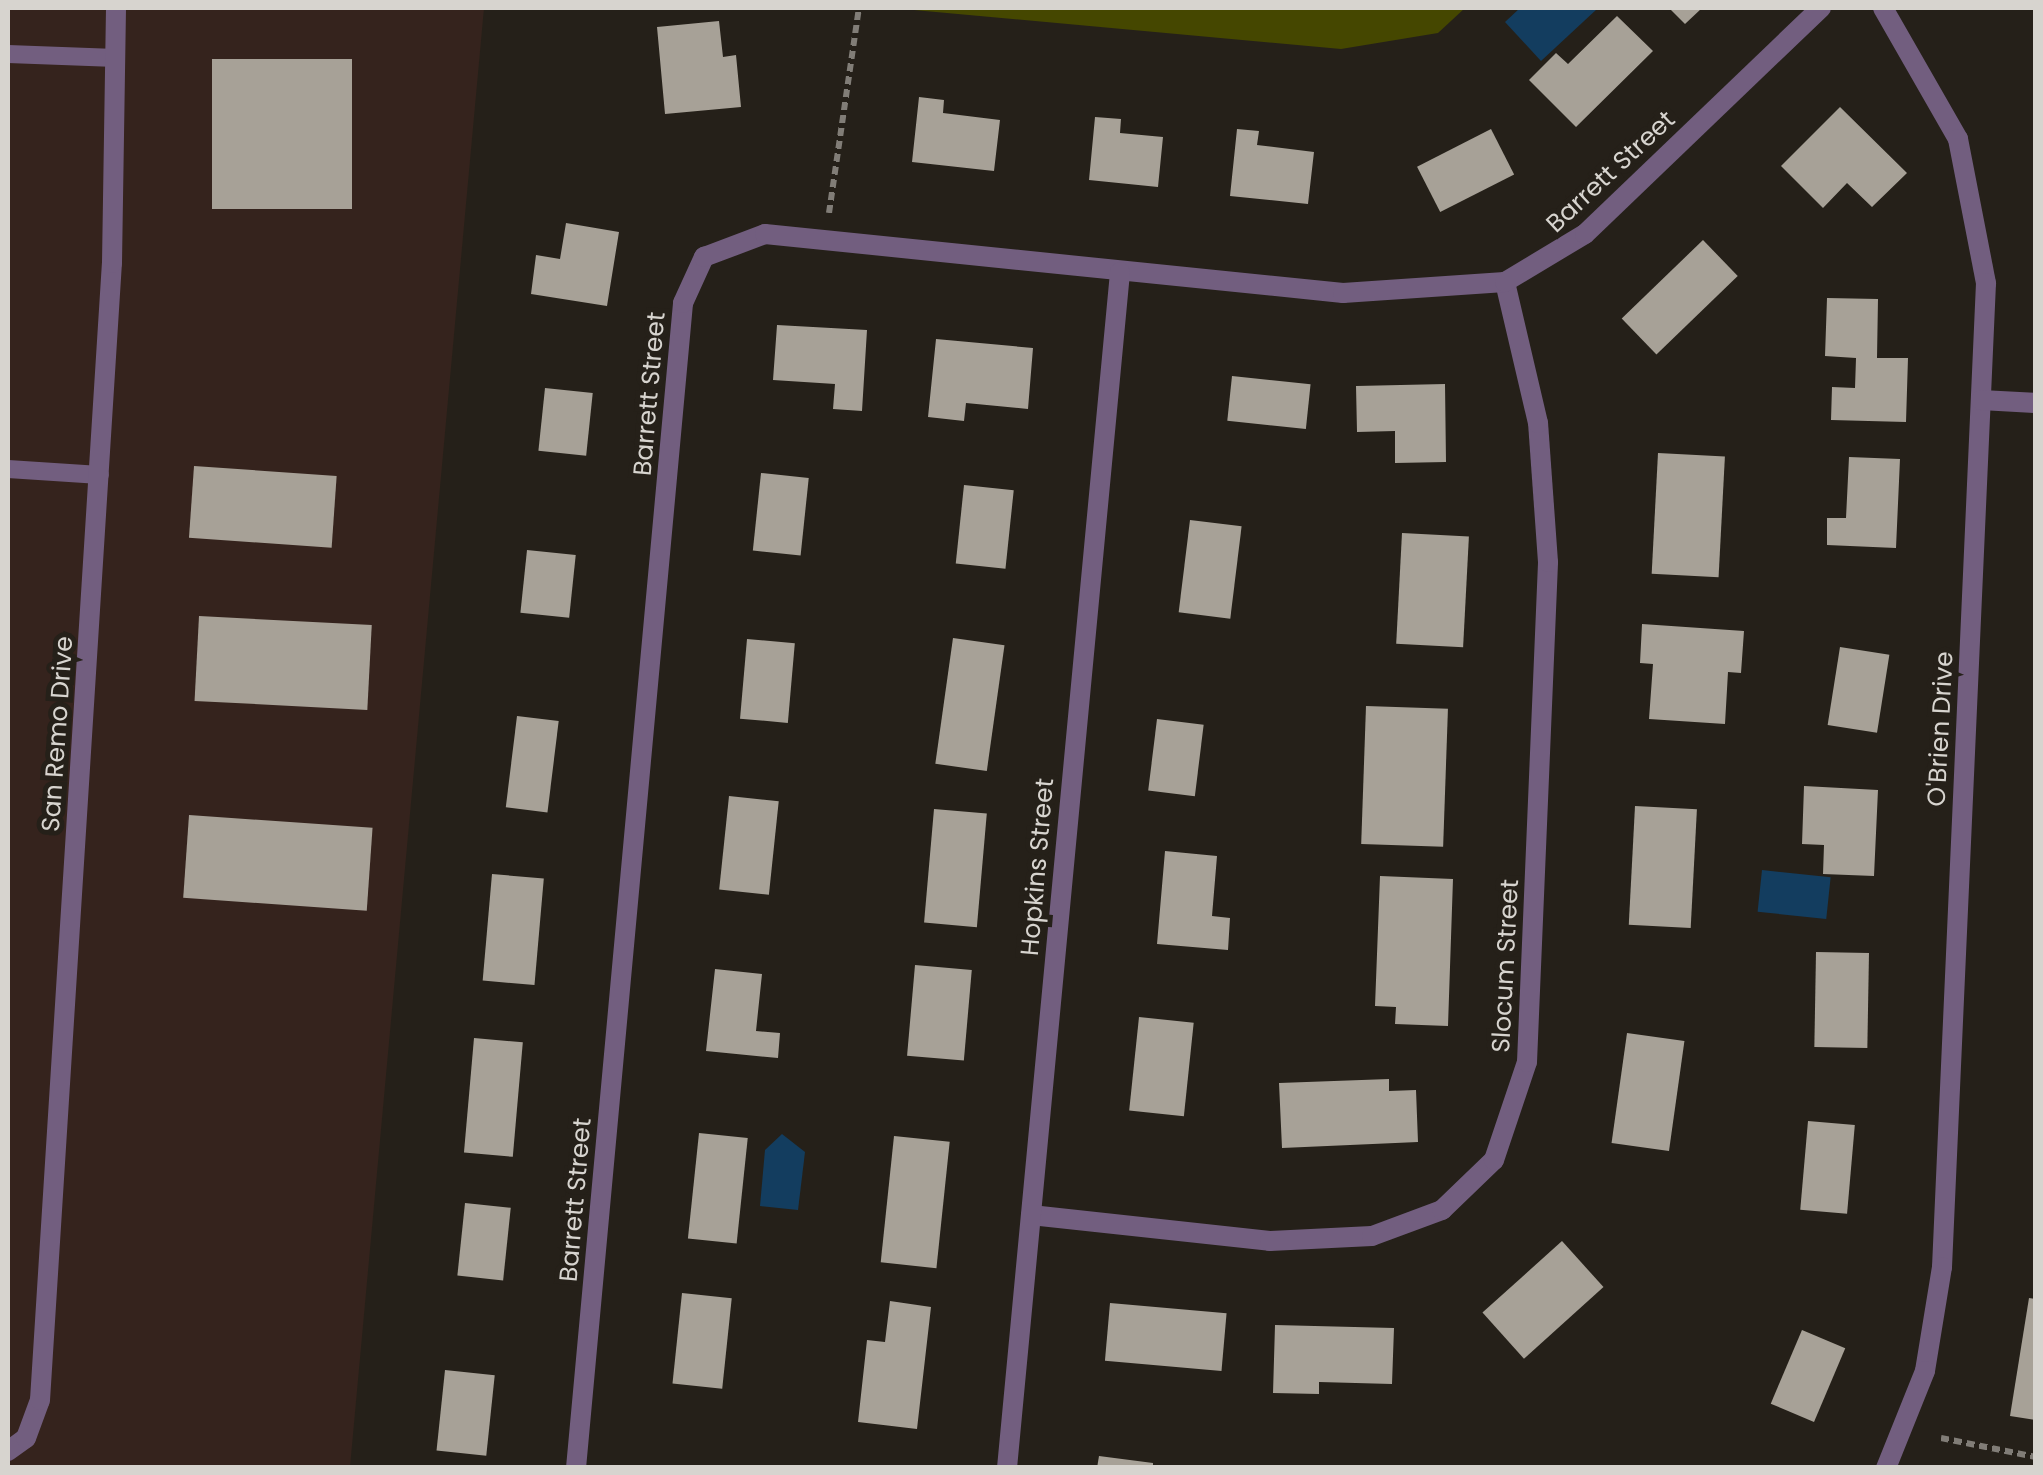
<!DOCTYPE html>
<style>
body{margin:0}
#map{position:relative;width:2043px;height:1475px;overflow:hidden;background:#252019;font-family:Poppins,sans-serif}
div>[style]{position:absolute}
.commercial>*{inset:0;background:#35231d}
.green>*{inset:0;background:#454700}
.water>*{inset:0;background:#133d5f;transform-origin:0 0}
.building>*{inset:0;background:#a7a197;transform-origin:0 0}
.path>*{height:6px;margin-top:-3px;transform-origin:0;background:repeating-linear-gradient(90deg,#817d77 0 8px,transparent 0 13px)}
.lane>*{height:18px;margin:-9px;padding:0 9px;transform-origin:9px;border-radius:9px;background:#725e7f}
.street>*{height:20px;margin:-10px;padding:0 10px;transform-origin:10px;border-radius:10px;background:#725e7f}
span{translate:-50% -50%;white-space:nowrap;text-align:center;line-height:1.15;-webkit-text-stroke:10px #252019;paint-order:stroke}
.street-label{font-size:25px;color:#d7d4cf}
.frame{position:absolute;inset:0;border:10px solid #d7d4cf;pointer-events:none}
</style>
<div id="map">
<div class="commercial">
<i style="clip-path:polygon(8px 8px,484px 8px,350px 1467px,8px 1468px)"></i>
</div>
<div class="green">
<i style="clip-path:polygon(892px 8px,1465px 8px,1438px 33px,1341px 49px)"></i>
</div>
<div class="water">
<i style="clip-path:polygon(1520px 8px,1596px 8px,1597px 9px,1541px 61px,1505px 22px)"></i>
<i style="left:1762px;top:870px;width:69px;height:42px;rotate:6deg"></i>
<i style="clip-path:polygon(782px 1134px,805px 1152px,798px 1210px,760px 1206px,765px 1150px)"></i>
</div>
<div class="building">
<i style="clip-path:polygon(1669px 8px,1702px 8px,1685px 24px)"></i>
<i style="clip-path:polygon(1617px 16px,1653px 51px,1576px 127px,1529px 80px,1556px 53px,1568px 64px)"></i>
<i style="clip-path:polygon(719px 21px,723px 57px,736px 55px,741px 107px,665px 114px,657px 27px)"></i>
<i style="left:212px;top:59px;width:140px;height:150px"></i>
<i style="clip-path:polygon(919px 97px,944px 100px,943px 113px,1000px 120px,994px 171px,912px 162px)"></i>
<i style="clip-path:polygon(1840px 107px,1907px 173px,1872px 207px,1847px 183px,1823px 208px,1781px 166px)"></i>
<i style="clip-path:polygon(1095px 117px,1121px 119px,1120px 133px,1163px 137px,1158px 187px,1089px 180px)"></i>
<i style="clip-path:polygon(1237px 129px,1259px 131px,1257px 145px,1314px 152px,1308px 204px,1230px 196px)"></i>
<i style="left:1491px;top:129px;width:51px;height:83px;rotate:63deg"></i>
<i style="clip-path:polygon(566px 223px,619px 232px,607px 306px,531px 294px,536px 255px,560px 259px)"></i>
<i style="left:1703px;top:240px;width:50px;height:113px;rotate:46deg"></i>
<i style="clip-path:polygon(1827px 298px,1878px 299px,1877px 358px,1908px 358px,1906px 422px,1831px 420px,1832px 387px,1855px 388px,1856px 358px,1825px 356px)"></i>
<i style="clip-path:polygon(777px 325px,867px 330px,862px 411px,833px 409px,835px 384px,773px 380px)"></i>
<i style="clip-path:polygon(936px 339px,1033px 348px,1028px 409px,966px 403px,964px 421px,928px 417px)"></i>
<i style="left:1232px;top:376px;width:79px;height:45px;rotate:6deg"></i>
<i style="clip-path:polygon(1445px 384px,1446px 462px,1395px 463px,1395px 431px,1357px 432px,1356px 386px)"></i>
<i style="left:545px;top:388px;width:48px;height:63px;rotate:6deg"></i>
<i style="left:1658px;top:453px;width:67px;height:121px;rotate:3deg"></i>
<i style="clip-path:polygon(1849px 457px,1900px 459px,1896px 548px,1827px 545px,1827px 518px,1846px 518px)"></i>
<i style="left:194px;top:466px;width:143px;height:72px;rotate:4deg"></i>
<i style="left:761px;top:473px;width:48px;height:78px;rotate:6deg"></i>
<i style="left:964px;top:485px;width:50px;height:79px;rotate:6deg"></i>
<i style="left:1190px;top:520px;width:52px;height:93px;rotate:7deg"></i>
<i style="left:1402px;top:533px;width:67px;height:111px;rotate:3deg"></i>
<i style="left:527px;top:550px;width:49px;height:63px;rotate:6deg"></i>
<i style="left:199px;top:616px;width:173px;height:85px;rotate:3deg"></i>
<i style="clip-path:polygon(1642px 624px,1744px 631px,1741px 673px,1728px 672px,1725px 724px,1649px 719px,1653px 664px,1640px 663px)"></i>
<i style="left:953px;top:638px;width:52px;height:127px;rotate:8deg"></i>
<i style="left:747px;top:639px;width:48px;height:80px;rotate:5deg"></i>
<i style="left:1840px;top:647px;width:50px;height:79px;rotate:9deg"></i>
<i style="left:1366px;top:706px;width:82px;height:138px;rotate:2deg"></i>
<i style="left:517px;top:716px;width:42px;height:92px;rotate:7deg"></i>
<i style="left:1157px;top:719px;width:47px;height:72px;rotate:7deg"></i>
<i style="clip-path:polygon(1804px 786px,1878px 790px,1874px 876px,1823px 874px,1824px 845px,1802px 844px)"></i>
<i style="left:729px;top:796px;width:50px;height:94px;rotate:6deg"></i>
<i style="left:1635px;top:806px;width:62px;height:119px;rotate:3deg"></i>
<i style="left:934px;top:809px;width:53px;height:114px;rotate:5deg"></i>
<i style="left:189px;top:815px;width:184px;height:83px;rotate:4deg"></i>
<i style="clip-path:polygon(1165px 851px,1217px 856px,1212px 916px,1230px 918px,1228px 950px,1157px 944px)"></i>
<i style="left:492px;top:874px;width:52px;height:107px;rotate:5deg"></i>
<i style="clip-path:polygon(1380px 876px,1453px 879px,1448px 1026px,1395px 1024px,1396px 1007px,1375px 1006px)"></i>
<i style="left:1816px;top:952px;width:53px;height:95px;rotate:1deg"></i>
<i style="left:915px;top:965px;width:57px;height:91px;rotate:5deg"></i>
<i style="clip-path:polygon(715px 969px,762px 974px,756px 1031px,780px 1033px,778px 1058px,706px 1051px)"></i>
<i style="left:1139px;top:1017px;width:55px;height:94px;rotate:6deg"></i>
<i style="left:1627px;top:1033px;width:58px;height:111px;rotate:8deg"></i>
<i style="left:474px;top:1038px;width:49px;height:115px;rotate:5deg"></i>
<i style="clip-path:polygon(1389px 1079px,1389px 1091px,1416px 1090px,1418px 1142px,1282px 1148px,1279px 1083px)"></i>
<i style="left:1808px;top:1121px;width:47px;height:89px;rotate:5deg"></i>
<i style="left:699px;top:1133px;width:49px;height:106px;rotate:6deg"></i>
<i style="left:894px;top:1136px;width:56px;height:127px;rotate:6deg"></i>
<i style="left:465px;top:1203px;width:46px;height:73px;rotate:6deg"></i>
<i style="left:1562px;top:1241px;width:62px;height:107px;rotate:48deg"></i>
<i style="left:682px;top:1293px;width:50px;height:91px;rotate:6deg"></i>
<i style="clip-path:polygon(2029px 1298px,2036px 1299px,2036px 1420px,2010px 1416px)"></i>
<i style="clip-path:polygon(890px 1301px,931px 1307px,917px 1429px,858px 1422px,867px 1340px,885px 1342px)"></i>
<i style="left:1110px;top:1303px;width:117px;height:58px;rotate:5deg"></i>
<i style="clip-path:polygon(1275px 1325px,1394px 1328px,1392px 1384px,1319px 1382px,1319px 1394px,1273px 1393px)"></i>
<i style="left:1802px;top:1330px;width:47px;height:80px;rotate:23deg"></i>
<i style="left:445px;top:1370px;width:50px;height:81px;rotate:6deg"></i>
<i style="clip-path:polygon(1099px 1456px,1153px 1463px,1153px 1468px,1097px 1468px)"></i>
</div>
<div class="path">
<i style="left:829px;top:213px;width:207px;rotate:-81.7deg"></i>
<i style="left:1941px;top:1438px;width:97px;rotate:11.3deg"></i>
</div>
<div class="lane">
<i style="left:8px;top:54px;width:108px;rotate:2.1deg"></i>
<i style="left:8px;top:469px;width:92px;rotate:3.7deg"></i>
</div>
<div class="street">
<i style="left:1883px;top:8px;width:151px;rotate:60.2deg"></i>
<i style="left:1958px;top:139px;width:147px;rotate:79deg"></i>
<i style="left:1986px;top:283px;width:985px;rotate:92.56deg"></i>
<i style="left:1942px;top:1267px;width:105px;rotate:99.3deg"></i>
<i style="left:1925px;top:1371px;width:105px;rotate:111.9deg"></i>
<i style="left:1981px;top:400px;width:55px;rotate:3.1deg"></i>
<i style="left:1031px;top:1215px;width:240px;rotate:6.2deg"></i>
<i style="left:1270px;top:1241px;width:102px;rotate:-2.8deg"></i>
<i style="left:1372px;top:1236px;width:75px;rotate:-20.4deg"></i>
<i style="left:1442px;top:1210px;width:72px;rotate:-43.9deg"></i>
<i style="left:1494px;top:1160px;width:103px;rotate:-71.4deg"></i>
<i style="left:1527px;top:1062px;width:500px;rotate:-87.59deg"></i>
<i style="left:1548px;top:562px;width:139px;rotate:-94.1deg"></i>
<i style="left:1538px;top:423px;width:145px;rotate:-103.2deg"></i>
<i style="left:8px;top:1451px;width:22px;rotate:-36deg"></i>
<i style="left:26px;top:1438px;width:40px;rotate:-69.8deg"></i>
<i style="left:40px;top:1400px;width:1139px;rotate:-86.38deg"></i>
<i style="left:112px;top:263px;width:255px;rotate:-89.1deg"></i>
<i style="left:576px;top:1468px;width:1170px;rotate:-84.75deg"></i>
<i style="left:683px;top:303px;width:51px;rotate:-65.5deg"></i>
<i style="left:704px;top:257px;width:65px;rotate:-20.7deg"></i>
<i style="left:765px;top:234px;width:581px;rotate:5.83deg"></i>
<i style="left:1343px;top:293px;width:162px;rotate:-3.9deg"></i>
<i style="left:1505px;top:282px;width:93px;rotate:-31deg"></i>
<i style="left:1585px;top:234px;width:327px;rotate:-43.8deg"></i>
<i style="left:1007px;top:1468px;width:1201px;rotate:-84.6deg"></i>
</div>
<div class="street-label">
<span style="left:1611px;top:172px;rotate:-43deg">Barrett Street</span>
<span style="left:650px;top:394px;rotate:-85deg">Barrett Street</span>
<span style="left:1941px;top:729px;rotate:-87deg">O'Brien Drive</span>
<span style="left:58px;top:734px;rotate:-86deg">San Remo Drive</span>
<span style="left:1038px;top:867px;rotate:-85deg">Hopkins Street</span>
<span style="left:1506px;top:966px;rotate:-87deg">Slocum Street</span>
<span style="left:576px;top:1200px;rotate:-85deg">Barrett Street</span>
</div>
<div class="frame"></div>
</div>
